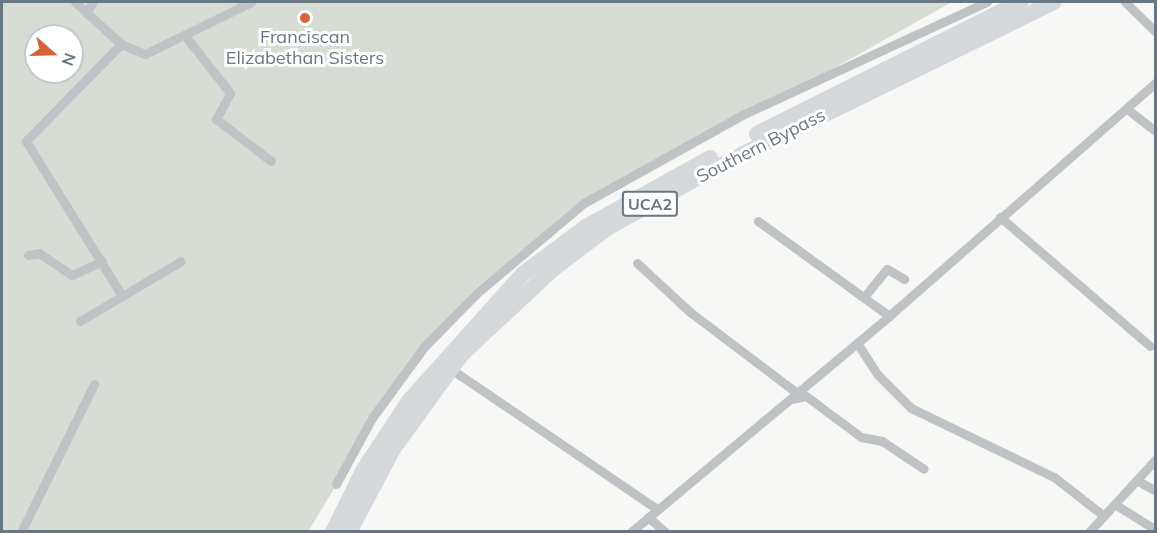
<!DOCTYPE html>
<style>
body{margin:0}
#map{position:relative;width:1157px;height:533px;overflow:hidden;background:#f7f8f5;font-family:Mulish,sans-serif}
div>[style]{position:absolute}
.green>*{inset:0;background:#d7dcd5}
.street>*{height:9px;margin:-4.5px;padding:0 4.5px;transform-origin:4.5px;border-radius:4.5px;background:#bfc3c6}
.highway>*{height:16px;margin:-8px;padding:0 8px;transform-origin:8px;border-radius:8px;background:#d5d9dc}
.dots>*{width:16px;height:16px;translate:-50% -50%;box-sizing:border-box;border:3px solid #fff;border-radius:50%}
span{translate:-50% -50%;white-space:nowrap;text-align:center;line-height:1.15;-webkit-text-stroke:6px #fff;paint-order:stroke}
.shield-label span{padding:2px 4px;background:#fff;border:2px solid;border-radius:4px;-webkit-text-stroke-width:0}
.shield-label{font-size:16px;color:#697783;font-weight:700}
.poi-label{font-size:18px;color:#697783}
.street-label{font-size:18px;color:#697783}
.frame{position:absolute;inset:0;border:3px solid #697783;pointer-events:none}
.north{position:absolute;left:24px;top:24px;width:60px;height:60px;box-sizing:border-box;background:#fff;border:2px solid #c3c9cd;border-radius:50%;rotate:110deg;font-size:16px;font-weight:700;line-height:24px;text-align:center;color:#697783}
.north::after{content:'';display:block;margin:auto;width:21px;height:27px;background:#d46339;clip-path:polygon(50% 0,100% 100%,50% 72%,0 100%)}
</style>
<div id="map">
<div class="green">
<i style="clip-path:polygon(evenodd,2px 2px,952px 2px,556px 224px,475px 289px,406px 368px,308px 532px,2px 531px,2px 2px,36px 36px,72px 36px,72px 72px,36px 72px,36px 36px)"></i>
</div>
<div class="street">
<i style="left:75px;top:2px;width:62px;rotate:42.4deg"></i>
<i style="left:121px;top:44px;width:26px;rotate:23deg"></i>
<i style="left:145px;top:54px;width:118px;rotate:-26.1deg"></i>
<i style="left:1125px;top:2px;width:43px;rotate:44.1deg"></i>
<i style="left:86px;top:13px;width:13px;rotate:-58deg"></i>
<i style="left:186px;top:37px;width:71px;rotate:51.8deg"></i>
<i style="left:230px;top:93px;width:30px;rotate:118deg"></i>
<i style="left:216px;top:119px;width:69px;rotate:37.4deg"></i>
<i style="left:121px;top:44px;width:136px;rotate:134.4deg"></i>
<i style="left:26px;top:141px;width:180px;rotate:58.2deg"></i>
<i style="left:1127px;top:109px;width:37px;rotate:38deg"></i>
<i style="left:1000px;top:217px;width:198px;rotate:40.7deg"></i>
<i style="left:758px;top:221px;width:162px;rotate:35.9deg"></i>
<i style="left:28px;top:255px;width:11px;rotate:-10deg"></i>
<i style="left:39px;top:253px;width:40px;rotate:34deg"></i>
<i style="left:72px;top:275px;width:33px;rotate:-25deg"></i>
<i style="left:637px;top:263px;width:72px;rotate:42.8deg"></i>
<i style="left:690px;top:312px;width:134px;rotate:37.1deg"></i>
<i style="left:864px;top:297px;width:36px;rotate:-51deg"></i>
<i style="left:887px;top:269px;width:20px;rotate:30deg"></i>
<i style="left:80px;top:321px;width:117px;rotate:-30.7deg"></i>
<i style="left:857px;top:343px;width:38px;rotate:57deg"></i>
<i style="left:878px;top:375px;width:47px;rotate:45deg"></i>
<i style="left:911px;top:408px;width:159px;rotate:25.8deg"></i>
<i style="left:1054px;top:477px;width:63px;rotate:38deg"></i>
<i style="left:451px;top:369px;width:249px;rotate:34.2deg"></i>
<i style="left:791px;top:399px;width:15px;rotate:-11deg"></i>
<i style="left:806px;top:396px;width:69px;rotate:36.7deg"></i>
<i style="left:861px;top:437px;width:21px;rotate:11deg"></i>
<i style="left:882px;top:441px;width:50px;rotate:33.7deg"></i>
<i style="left:1138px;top:481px;width:21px;rotate:29deg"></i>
<i style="left:336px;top:484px;width:75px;rotate:-61.4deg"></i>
<i style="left:372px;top:418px;width:88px;rotate:-53.8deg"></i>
<i style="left:424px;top:347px;width:76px;rotate:-45.5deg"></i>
<i style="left:477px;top:293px;width:140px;rotate:-40.1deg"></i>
<i style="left:584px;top:203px;width:181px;rotate:-29.1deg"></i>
<i style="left:742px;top:115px;width:270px;rotate:-24.8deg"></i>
<i style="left:1116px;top:505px;width:47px;rotate:32deg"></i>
<i style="left:648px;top:517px;width:23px;rotate:41deg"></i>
<i style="left:21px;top:532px;width:165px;rotate:-63.7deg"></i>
<i style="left:631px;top:532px;width:336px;rotate:-39.9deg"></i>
<i style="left:889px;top:316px;width:355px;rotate:-41.2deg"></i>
<i style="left:1089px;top:532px;width:99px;rotate:-47.5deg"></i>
</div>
<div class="highway">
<i style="left:757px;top:134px;width:295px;rotate:-26.6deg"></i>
<i style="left:333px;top:532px;width:68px;rotate:-63.8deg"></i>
<i style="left:363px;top:471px;width:84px;rotate:-56.7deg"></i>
<i style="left:409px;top:401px;width:171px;rotate:-48.1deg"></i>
<i style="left:523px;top:274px;width:79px;rotate:-36.7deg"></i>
<i style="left:586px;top:227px;width:142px;rotate:-29.1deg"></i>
<i style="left:349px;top:532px;width:94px;rotate:-62.1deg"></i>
<i style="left:393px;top:449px;width:116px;rotate:-54.1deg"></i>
<i style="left:461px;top:355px;width:127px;rotate:-43.1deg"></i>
<i style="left:554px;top:268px;width:66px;rotate:-37deg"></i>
<i style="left:607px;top:228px;width:124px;rotate:-29.1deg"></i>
<i style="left:715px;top:168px;width:377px;rotate:-26.1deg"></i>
</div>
<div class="dots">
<i style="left:305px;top:18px;background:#d46339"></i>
</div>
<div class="shield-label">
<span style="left:650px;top:204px">UCA2</span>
</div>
<div class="poi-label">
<span style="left:305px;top:48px">Franciscan<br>Elizabethan Sisters</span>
</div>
<div class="street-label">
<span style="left:761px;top:146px;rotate:-27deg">Southern Bypass</span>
</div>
<div class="frame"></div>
<div class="north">N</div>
</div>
